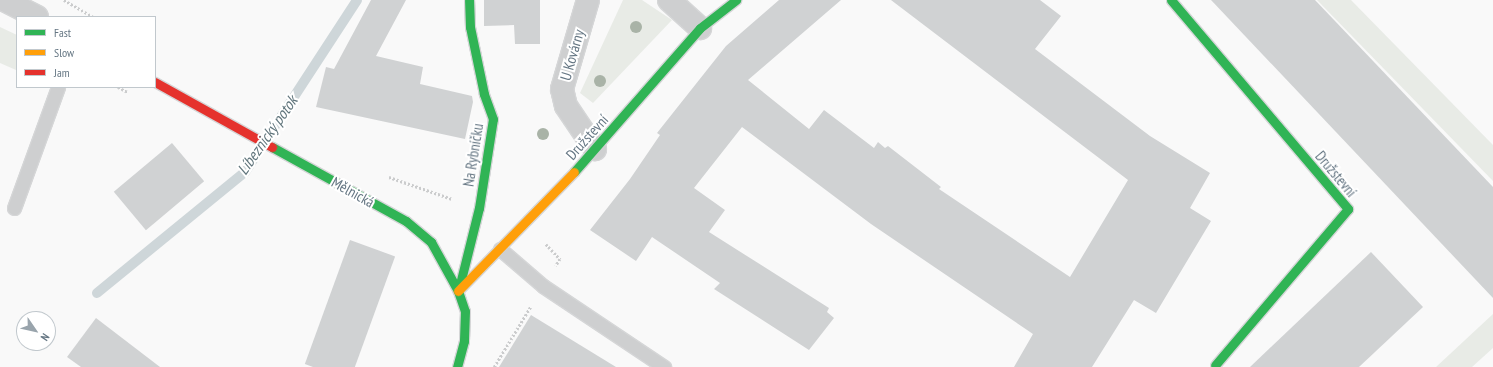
<!DOCTYPE html>
<meta charset="utf-8">
<style>
body{margin:0}
#map{position:relative;width:1493px;height:367px;overflow:hidden;background:#f9f9f9;font-family:"PT Sans Narrow",sans-serif}
div>[style]{position:absolute}
.green>*{inset:0;background:#e8ebe6}
.stream>*{height:10px;margin:-5px;padding:0 5px;transform-origin:5px;border-radius:5px;background:#ced6d9}
.building>*{inset:0;background:#d0d2d3;transform-origin:0 0}
.path>*{height:2.5px;margin-top:-1.25px;transform-origin:0;background:repeating-linear-gradient(90deg,#cbcccd 0 2px,transparent 0 4px)}
.roads{filter:drop-shadow(1px 0 #d5d6d7) drop-shadow(-1px 0 #d5d6d7) drop-shadow(0 1px #d5d6d7) drop-shadow(0 -1px #d5d6d7)}
.lane>*{height:13px;margin:-6.5px;padding:0 6.5px;transform-origin:6.5px;border-radius:6.5px;background:#cecfd0}
.street>*{height:22px;margin:-11px;padding:0 11px;transform-origin:11px;border-radius:11px;background:#cecfd0}
.fast>*{height:9px;margin:-4.5px;padding:0 4.5px;transform-origin:4.5px;border-radius:4.5px;background:#30b455}
.slow>*{height:9px;margin:-4.5px;padding:0 4.5px;transform-origin:4.5px;border-radius:4.5px;background:#ff9f0a}
.jam>*{height:9px;margin:-4.5px;padding:0 4.5px;transform-origin:4.5px;border-radius:4.5px;background:#e5322d}
.trees>*{width:12px;height:12px;margin:-6px;border-radius:50%;background:#a9b3a7}
span{translate:-50% -50%;white-space:nowrap;text-align:center;line-height:1.15;-webkit-text-stroke:4px #fff;paint-order:stroke}
.street-label{font-size:15px;color:#657683}
.water-label{font-size:16px;color:#60757c;font-style:italic}
.legend{position:absolute;left:16px;top:16px;width:140px;height:72px;box-sizing:border-box;background:#fff;border:1px solid #c1c8cd;margin:0;padding:5px 7px;list-style:none;font-size:12px;color:#657683}
.legend li{display:flex;align-items:center;gap:8px;height:20px}
.legend b{width:20px;border:1px solid #c1c8cd}
.north{position:absolute;left:16px;top:311px;width:40px;height:40px;box-sizing:border-box;background:#fff;border:1px solid #c1c8cd;border-radius:50%;rotate:124deg;font-size:11px;font-weight:700;line-height:16px;text-align:center;color:#657683}
.north::after{content:'';display:block;margin:auto;width:14px;height:18px;background:#99a4ac;clip-path:polygon(50% 0,100% 100%,50% 72%,0 100%)}
</style>
<div id="map">
<div class="green">
<i style="clip-path:polygon(623px 0,642px 0,672px 20px,593px 103px,580px 93px)"></i>
<i style="clip-path:polygon(1317px 0,1351px 0,1493px 145px,1493px 181px)"></i>
<i style="clip-path:polygon(0 27px,17px 35px,16px 70px,0 63px)"></i>
<i style="clip-path:polygon(1493px 314px,1493px 348px,1472px 367px,1436px 367px)"></i>
</div>
<div class="stream">
<i style="left:97px;top:293px;width:191px;rotate:-39.3deg"></i>
<i style="left:245px;top:172px;width:205px;rotate:-56.9deg"></i>
</div>
<div class="building">
<i style="clip-path:polygon(371px 0,406px 0,376px 56px,423px 67px,420px 84px,472px 96px,473px 102px,465px 139px,316px 107px,326px 67px,334px 69px)"></i>
<i style="clip-path:polygon(484px 0,540px 0,540px 44px,515px 44px,514px 25px,484px 26px)"></i>
<i style="clip-path:polygon(779px 0,841px 0,748px 80px,809px 129px,824px 110px,874px 148px,878px 142px,885px 148px,888px 146px,941px 187px,939px 189px,1070px 277px,1128px 180px,891px 0,1040px 0,1061px 16px,1035px 49px,1150px 136px,1210px 173px,1190px 208px,1211px 221px,1156px 313px,1134px 300px,1092px 367px,1014px 367px,1033px 334px,871px 224px,742px 127px,694px 188px,725px 210px,709px 232px,829px 308px,827px 312px,834px 318px,809px 350px,714px 289px,720px 283px,652px 237px,636px 261px,590px 230px,630px 179px,660px 135px,657px 133px,726px 46px)"></i>
<i style="clip-path:polygon(1211px 0,1315px 0,1493px 187px,1493px 298px)"></i>
<i style="left:172px;top:143px;width:50px;height:76px;rotate:50deg"></i>
<i style="left:350px;top:240px;width:48px;height:132px;rotate:20deg"></i>
<i style="clip-path:polygon(1371px 252px,1423px 307px,1359px 367px,1250px 367px)"></i>
<i style="clip-path:polygon(531px 315px,616px 367px,499px 367px)"></i>
<i style="clip-path:polygon(96px 318px,160px 367px,81px 367px,67px 357px)"></i>
</div>
<div class="path">
<i style="left:64px;top:0;width:34px;rotate:30deg"></i>
<i style="left:118px;top:87px;width:11px;rotate:27deg"></i>
<i style="left:389px;top:177px;width:67px;rotate:19.2deg"></i>
<i style="left:546px;top:244px;width:21px;rotate:47deg"></i>
<i style="left:560px;top:259px;width:8px;rotate:120deg"></i>
<i style="left:494px;top:367px;width:71px;rotate:-58.8deg"></i>
</div>
<div class="roads">
<div class="lane">
<i style="left:14px;top:208px;width:129px;rotate:-70deg"></i>
<i style="left:500px;top:249px;width:57px;rotate:40.7deg"></i>
<i style="left:543px;top:286px;width:146px;rotate:33.8deg"></i>
</div>
<div class="street">
<i style="left:4px;top:0;width:37px;rotate:27deg"></i>
<i style="left:588px;top:0;width:93px;rotate:106.3deg"></i>
<i style="left:562px;top:89px;width:17px;rotate:77deg"></i>
<i style="left:566px;top:106px;width:52px;rotate:56deg"></i>
<i style="left:669px;top:0;width:42px;rotate:42.1deg"></i>
</div>
<div class="fast">
<i style="left:1171px;top:0;width:274px;rotate:49.7deg"></i>
<i style="left:1348px;top:209px;width:205px;rotate:130.4deg"></i>
<i style="left:272px;top:147px;width:153px;rotate:28.9deg"></i>
<i style="left:406px;top:221px;width:33px;rotate:40deg"></i>
<i style="left:431px;top:242px;width:56px;rotate:61.1deg"></i>
<i style="left:458px;top:291px;width:21px;rotate:71deg"></i>
<i style="left:465px;top:311px;width:30px;rotate:92deg"></i>
<i style="left:464px;top:341px;width:27px;rotate:105deg"></i>
<i style="left:574px;top:172px;width:191px;rotate:-48.8deg"></i>
<i style="left:700px;top:28px;width:46px;rotate:-37.9deg"></i>
<i style="left:459px;top:288px;width:82px;rotate:-76deg"></i>
<i style="left:479px;top:208px;width:90px;rotate:-81.1deg"></i>
<i style="left:493px;top:119px;width:27px;rotate:-110deg"></i>
<i style="left:484px;top:94px;width:68px;rotate:-101.8deg"></i>
<i style="left:470px;top:27px;width:27px;rotate:-92deg"></i>
</div>
<div class="slow">
<i style="left:458px;top:291px;width:166px;rotate:-45.7deg"></i>
</div>
<div class="jam">
<i style="left:155px;top:82px;width:134px;rotate:29.1deg"></i>
</div>
</div>
<div class="trees">
<i style="left:636px;top:27px"></i>
<i style="left:600px;top:81px"></i>
<i style="left:543px;top:134px"></i>
</div>
<div class="street-label">
<span style="left:572px;top:55px;rotate:-74deg">U Kovárny</span>
<span style="left:587px;top:137px;rotate:-48deg">Družstevní</span>
<span style="left:473px;top:155px;rotate:-81deg">Na Rybníčku</span>
<span style="left:1336px;top:174px;rotate:50deg">Družstevní</span>
<span style="left:353px;top:192px;rotate:29deg">Mělnická</span>
</div>
<div class="water-label">
<span style="left:267px;top:135px;rotate:-55deg">Líbeznický potok</span>
</div>
<ul class="legend">
<li><b style="height:5px;background:#30b455"></b>Fast</li>
<li><b style="height:5px;background:#ff9f0a"></b>Slow</li>
<li><b style="height:5px;background:#e5322d"></b>Jam</li>
</ul>
<div class="north">N</div>
</div>
